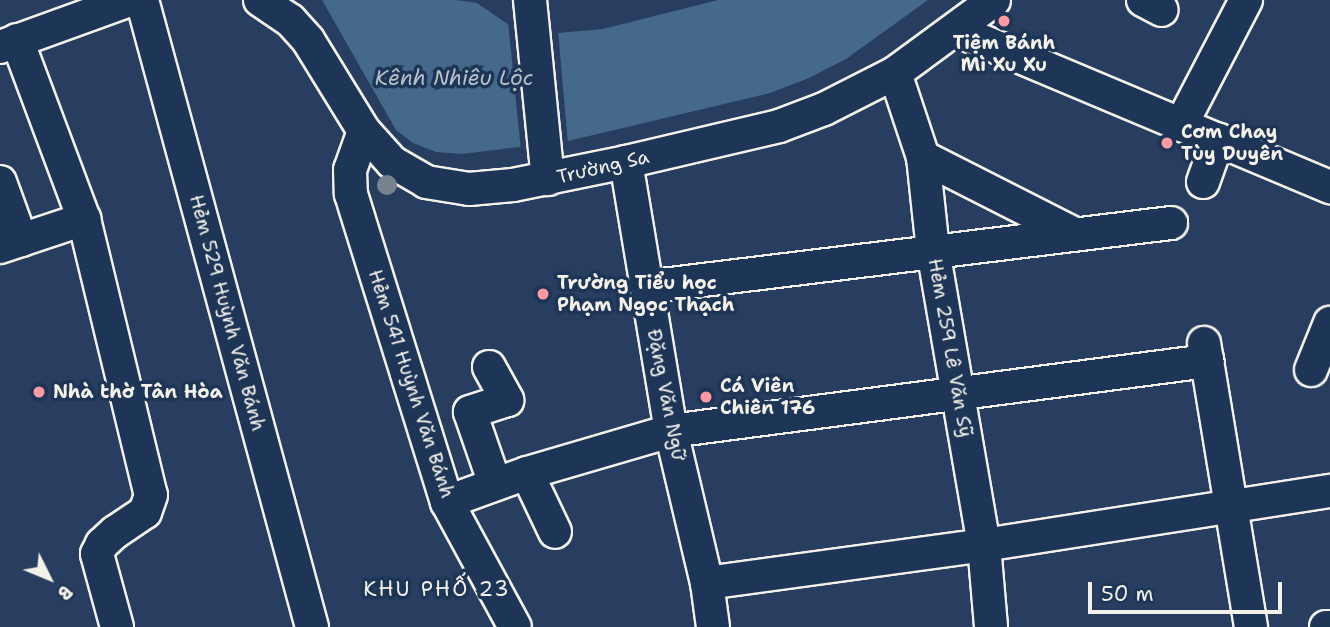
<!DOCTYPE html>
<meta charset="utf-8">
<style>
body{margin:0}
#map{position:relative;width:1330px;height:627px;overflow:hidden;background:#273e61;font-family:"Shantell Sans",sans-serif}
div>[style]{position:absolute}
.water>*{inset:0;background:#45698a}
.pier>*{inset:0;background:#273e61}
.roads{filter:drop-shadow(2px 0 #f4f1e8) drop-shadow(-2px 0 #f4f1e8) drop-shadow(0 2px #f4f1e8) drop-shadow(0 -2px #f4f1e8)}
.minor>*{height:32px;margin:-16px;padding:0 16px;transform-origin:16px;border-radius:16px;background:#1d3557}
.trees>*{width:20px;height:20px;margin:-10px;border-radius:50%;background:#778490}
.dots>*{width:19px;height:19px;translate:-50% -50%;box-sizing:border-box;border:4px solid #1d3557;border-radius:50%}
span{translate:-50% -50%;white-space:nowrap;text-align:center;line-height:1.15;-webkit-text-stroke:7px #1d3557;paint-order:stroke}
.poi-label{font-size:19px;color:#f4f1e8;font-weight:700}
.left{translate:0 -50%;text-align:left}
.street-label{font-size:19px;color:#f4f1e8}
.water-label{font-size:21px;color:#b7c1c7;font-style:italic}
.neighbourhood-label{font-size:21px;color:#f4f1e8;letter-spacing:2px}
.north{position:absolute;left:14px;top:543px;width:70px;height:70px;-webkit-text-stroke:5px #1d3557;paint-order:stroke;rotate:133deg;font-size:19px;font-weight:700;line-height:28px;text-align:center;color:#f4f1e8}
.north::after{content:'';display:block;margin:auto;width:24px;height:32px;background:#f4f1e8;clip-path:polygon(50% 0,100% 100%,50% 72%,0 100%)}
.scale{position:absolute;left:1088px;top:582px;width:194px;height:32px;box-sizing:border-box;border:4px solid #f4f1e8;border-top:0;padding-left:9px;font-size:21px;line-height:24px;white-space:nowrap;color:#f4f1e8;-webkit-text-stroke:5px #1d3557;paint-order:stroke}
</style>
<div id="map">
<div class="water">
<i style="clip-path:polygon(322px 0,456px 0,477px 3px,509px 25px,558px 33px,603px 29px,718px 0,928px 0,846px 59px,809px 78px,770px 93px,568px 141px,462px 154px,436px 152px,413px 143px,396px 130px)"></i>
</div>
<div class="pier">
<i style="clip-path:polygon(508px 21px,558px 30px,568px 144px,521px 151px)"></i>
</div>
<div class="roads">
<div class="minor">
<i style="left:142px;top:0;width:650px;rotate:74.83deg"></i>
<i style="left:260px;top:0;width:36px;rotate:34deg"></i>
<i style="left:290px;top:20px;width:27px;rotate:48deg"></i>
<i style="left:308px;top:40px;width:107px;rotate:58.4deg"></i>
<i style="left:364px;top:131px;width:42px;rotate:47.9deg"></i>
<i style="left:392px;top:162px;width:39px;rotate:30deg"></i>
<i style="left:426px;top:182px;width:44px;rotate:9.2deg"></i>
<i style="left:469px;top:189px;width:44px;rotate:-5.2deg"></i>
<i style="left:513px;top:185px;width:115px;rotate:-11.5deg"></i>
<i style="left:626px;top:162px;width:157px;rotate:-13.2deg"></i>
<i style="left:779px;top:126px;width:48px;rotate:-20.7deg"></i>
<i style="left:824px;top:109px;width:80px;rotate:-26.9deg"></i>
<i style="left:895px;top:73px;width:123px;rotate:-36.4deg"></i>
<i style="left:530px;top:0;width:180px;rotate:84.3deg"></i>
<i style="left:1143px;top:0;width:21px;rotate:28deg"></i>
<i style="left:956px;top:30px;width:406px;rotate:22.8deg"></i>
<i style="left:17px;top:40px;width:191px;rotate:69.5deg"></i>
<i style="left:84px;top:219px;width:284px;rotate:76.4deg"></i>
<i style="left:151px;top:495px;width:18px;rotate:109deg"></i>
<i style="left:145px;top:512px;width:36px;rotate:146deg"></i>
<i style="left:115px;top:532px;width:18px;rotate:137deg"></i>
<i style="left:102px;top:544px;width:11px;rotate:117deg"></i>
<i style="left:97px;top:554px;width:76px;rotate:74.7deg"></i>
<i style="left:0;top:47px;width:138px;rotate:-19.9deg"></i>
<i style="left:895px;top:73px;width:89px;rotate:71.6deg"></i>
<i style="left:923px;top:157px;width:94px;rotate:83.9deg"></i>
<i style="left:933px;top:250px;width:299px;rotate:80.2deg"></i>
<i style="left:984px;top:545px;width:82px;rotate:85.1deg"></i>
<i style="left:1181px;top:125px;width:141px;rotate:-62.5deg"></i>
<i style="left:364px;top:131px;width:41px;rotate:109.7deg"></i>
<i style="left:350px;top:170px;width:24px;rotate:88deg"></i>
<i style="left:351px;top:194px;width:323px;rotate:72.7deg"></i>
<i style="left:447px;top:502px;width:142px;rotate:61.5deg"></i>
<i style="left:923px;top:157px;width:170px;rotate:26.9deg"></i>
<i style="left:626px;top:162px;width:273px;rotate:80.5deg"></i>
<i style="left:671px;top:431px;width:156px;rotate:76.7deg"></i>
<i style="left:707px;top:583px;width:44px;rotate:82.2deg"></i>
<i style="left:0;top:182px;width:62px;rotate:70.1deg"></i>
<i style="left:1203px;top:182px;width:45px;rotate:-70.3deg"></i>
<i style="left:0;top:247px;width:89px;rotate:-18.4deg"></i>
<i style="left:646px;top:287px;width:529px;rotate:-6.95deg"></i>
<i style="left:1204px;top:343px;width:288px;rotate:80.6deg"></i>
<i style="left:489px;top:367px;width:38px;rotate:61deg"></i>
<i style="left:507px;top:400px;width:39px;rotate:162deg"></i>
<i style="left:470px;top:412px;width:76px;rotate:70.9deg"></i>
<i style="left:1311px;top:370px;width:51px;rotate:-68deg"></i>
<i style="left:527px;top:473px;width:65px;rotate:64.6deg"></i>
<i style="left:447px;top:502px;width:85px;rotate:-19.9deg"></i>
<i style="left:527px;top:473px;width:150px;rotate:-16.3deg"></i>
<i style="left:671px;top:431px;width:541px;rotate:-7.44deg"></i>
<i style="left:707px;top:583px;width:280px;rotate:-7.8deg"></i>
<i style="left:984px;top:545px;width:350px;rotate:-8.9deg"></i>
<i style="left:1326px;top:627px;width:4px"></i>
</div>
</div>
<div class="trees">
<i style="left:387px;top:185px"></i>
</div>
<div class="dots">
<i style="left:1004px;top:21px;background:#ff9aa2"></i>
<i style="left:1167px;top:143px;background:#ff9aa2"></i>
<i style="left:543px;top:294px;background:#ff9aa2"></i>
<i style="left:39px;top:392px;background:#ff9aa2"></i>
<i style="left:706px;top:397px;background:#ff9aa2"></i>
</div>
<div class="poi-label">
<span style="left:1004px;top:54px">Tiệm Bánh<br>Mì Xu Xu</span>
<span class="left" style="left:1181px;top:143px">Cơm Chay<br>Tùy Duyên</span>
<span class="left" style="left:557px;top:294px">Trường Tiểu học<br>Phạm Ngọc Thạch</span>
<span class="left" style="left:720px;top:397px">Cá Viên<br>Chiên 176</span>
<span class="left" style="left:53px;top:392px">Nhà thờ Tân Hòa</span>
</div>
<div class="street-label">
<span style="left:603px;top:167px;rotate:-13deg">Trường Sa</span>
<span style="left:227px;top:313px;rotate:75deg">Hẻm 529 Huỳnh Văn Bánh</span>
<span style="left:950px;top:348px;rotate:80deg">Hẻm 259 Lê Văn Sỹ</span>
<span style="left:411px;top:384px;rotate:72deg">Hẻm 541 Huỳnh Văn Bánh</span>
<span style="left:666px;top:395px;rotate:79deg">Đặng Văn Ngữ</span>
</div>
<div class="water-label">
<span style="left:454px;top:78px">Kênh Nhiêu Lộc</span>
</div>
<div class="neighbourhood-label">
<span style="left:437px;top:589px">KHU PHỐ 23</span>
</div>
<div class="north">B</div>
<div class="scale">50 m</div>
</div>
